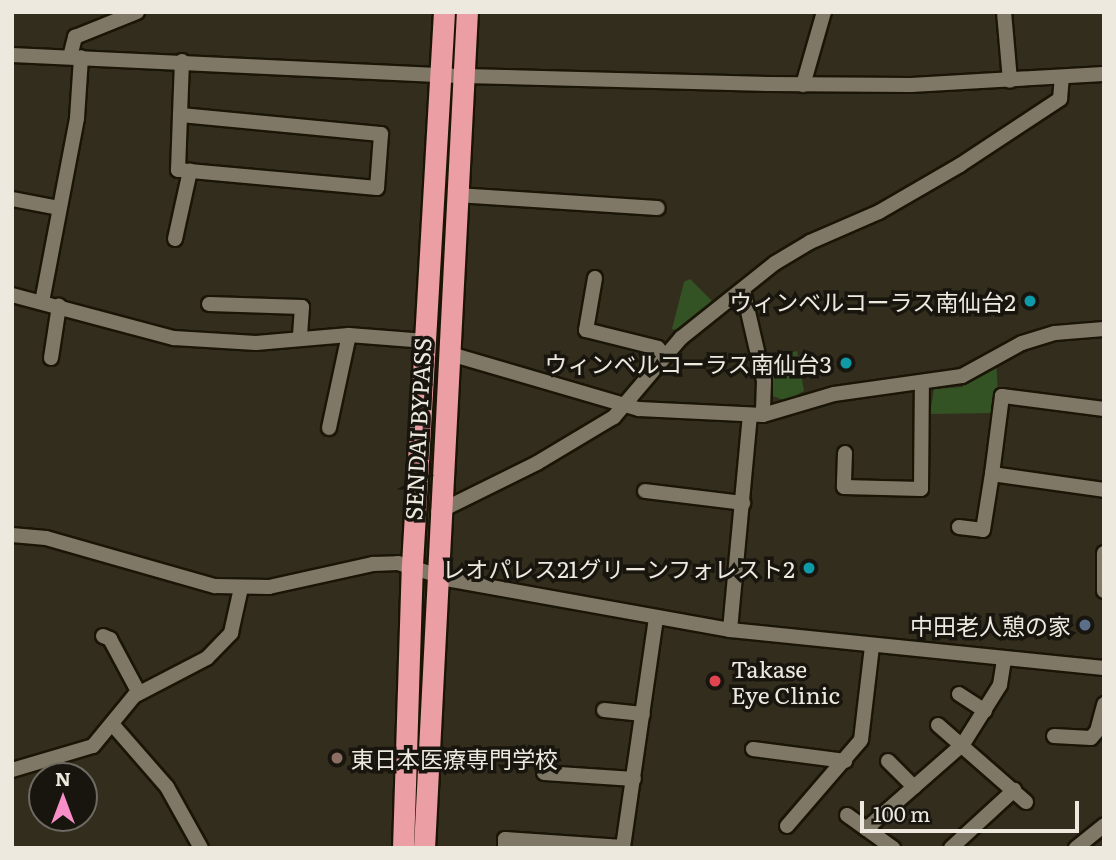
<!DOCTYPE html>
<meta charset="utf-8">
<style>
body{margin:0}
#map{position:relative;width:1116px;height:860px;overflow:hidden;background:#332d1d;font-family:Literata,"Noto Sans JP",serif}
div>[style]{position:absolute}
.green>*{inset:0;background:#345324}
.roads{filter:drop-shadow(2px 0 #1a1506) drop-shadow(-2px 0 #1a1506) drop-shadow(0 2px #1a1506) drop-shadow(0 -2px #1a1506)}
.minor>*{height:14px;margin:-7px;padding:0 7px;transform-origin:7px;border-radius:7px;background:#7f7867}
.highway>*{height:21px;margin:-10.5px;padding:0 10.5px;transform-origin:10.5px;border-radius:10.5px;background:#eb9ea4}
.dots>*{width:19px;height:19px;translate:-50% -50%;box-sizing:border-box;border:4px solid #18150e;border-radius:50%}
span{translate:-50% -50%;white-space:nowrap;text-align:center;line-height:1.15;-webkit-text-stroke:7px #18150e;paint-order:stroke}
.poi-label{font-size:23px;color:#ede9df}
.right{translate:-100% -50%;text-align:right}
.left{translate:0 -50%;text-align:left}
.street-label{font-size:23px;color:#ede9df}
.frame{position:absolute;inset:0;border:14px solid #ede9df;pointer-events:none}
.north{position:absolute;left:28px;top:762px;width:70px;height:70px;box-sizing:border-box;background:#18150e;border:2px solid #6d6a62;border-radius:50%;rotate:0deg;font-size:19px;font-weight:700;line-height:28px;text-align:center;color:#ede9df}
.north::after{content:'';display:block;margin:auto;width:24px;height:32px;background:#f98fc9;clip-path:polygon(50% 0,100% 100%,50% 72%,0 100%)}
.scale{position:absolute;left:860px;top:801px;width:219px;height:32px;box-sizing:border-box;border:4px solid #ede9df;border-top:0;padding-left:9px;font-size:21px;line-height:24px;white-space:nowrap;color:#ede9df;-webkit-text-stroke:5px #18150e;paint-order:stroke}
</style>
<div id="map">
<div class="green">
<i style="clip-path:polygon(690px 279px,712px 301px,676px 330px,672px 329px,684px 282px)"></i>
<i style="clip-path:polygon(797px 351px,804px 391px,786px 401px,773px 396px,770px 358px)"></i>
<i style="clip-path:polygon(996px 361px,998px 393px,993px 413px,930px 414px,934px 389px,962px 387px)"></i>
</div>
<div class="roads">
<div class="minor">
<i style="left:1004px;top:12px;width:69px;rotate:85deg"></i>
<i style="left:12px;top:55px;width:452px;rotate:2.7deg"></i>
<i style="left:464px;top:76px;width:304px;rotate:1.5deg"></i>
<i style="left:768px;top:84px;width:143px;rotate:0.4deg"></i>
<i style="left:911px;top:85px;width:193px;rotate:-3.3deg"></i>
<i style="left:70px;top:57px;width:21px;rotate:-76deg"></i>
<i style="left:75px;top:37px;width:67px;rotate:-22deg"></i>
<i style="left:803px;top:85px;width:76px;rotate:-74deg"></i>
<i style="left:180px;top:115px;width:202px;rotate:5.4deg"></i>
<i style="left:381px;top:134px;width:54px;rotate:94.2deg"></i>
<i style="left:377px;top:188px;width:200px;rotate:-174.8deg"></i>
<i style="left:178px;top:170px;width:55px;rotate:-87.9deg"></i>
<i style="left:180px;top:115px;width:54px;rotate:-87.9deg"></i>
<i style="left:456px;top:195px;width:202px;rotate:3.7deg"></i>
<i style="left:12px;top:199px;width:48px;rotate:10.8deg"></i>
<i style="left:175px;top:239px;width:70px;rotate:-77.6deg"></i>
<i style="left:595px;top:278px;width:53px;rotate:99.8deg"></i>
<i style="left:586px;top:330px;width:74px;rotate:14deg"></i>
<i style="left:658px;top:348px;width:11px;rotate:52deg"></i>
<i style="left:743px;top:290px;width:93px;rotate:77deg"></i>
<i style="left:764px;top:381px;width:34px;rotate:92deg"></i>
<i style="left:12px;top:295px;width:168px;rotate:14.9deg"></i>
<i style="left:174px;top:338px;width:82px;rotate:3.5deg"></i>
<i style="left:256px;top:343px;width:93px;rotate:-4.9deg"></i>
<i style="left:349px;top:335px;width:77px;rotate:4.5deg"></i>
<i style="left:42px;top:302px;width:187px;rotate:-79.2deg"></i>
<i style="left:77px;top:118px;width:61px;rotate:-86.2deg"></i>
<i style="left:209px;top:304px;width:93px;rotate:1.8deg"></i>
<i style="left:302px;top:307px;width:29px;rotate:94deg"></i>
<i style="left:447px;top:353px;width:200px;rotate:16.3deg"></i>
<i style="left:639px;top:409px;width:124px;rotate:2.8deg"></i>
<i style="left:763px;top:415px;width:74px;rotate:-16.5deg"></i>
<i style="left:834px;top:394px;width:129px;rotate:-8deg"></i>
<i style="left:962px;top:376px;width:68px;rotate:-28.8deg"></i>
<i style="left:1022px;top:343px;width:34px;rotate:-17deg"></i>
<i style="left:1055px;top:333px;width:49px;rotate:-4.7deg"></i>
<i style="left:51px;top:358px;width:53px;rotate:-81.3deg"></i>
<i style="left:1104px;top:409px;width:103px;rotate:-172.7deg"></i>
<i style="left:1002px;top:396px;width:79px;rotate:97.3deg"></i>
<i style="left:992px;top:474px;width:113px;rotate:8.1deg"></i>
<i style="left:329px;top:428px;width:95px;rotate:-77.9deg"></i>
<i style="left:845px;top:453px;width:34px;rotate:92deg"></i>
<i style="left:844px;top:487px;width:77px;rotate:1.5deg"></i>
<i style="left:921px;top:489px;width:107px;rotate:-89.5deg"></i>
<i style="left:645px;top:491px;width:99px;rotate:7deg"></i>
<i style="left:438px;top:512px;width:110px;rotate:-26.3deg"></i>
<i style="left:537px;top:463px;width:90px;rotate:-30.9deg"></i>
<i style="left:614px;top:417px;width:104px;rotate:-49.7deg"></i>
<i style="left:681px;top:338px;width:120px;rotate:-38.6deg"></i>
<i style="left:775px;top:263px;width:41px;rotate:-31deg"></i>
<i style="left:810px;top:242px;width:75px;rotate:-23.5deg"></i>
<i style="left:879px;top:212px;width:94px;rotate:-30.1deg"></i>
<i style="left:960px;top:165px;width:120px;rotate:-33.4deg"></i>
<i style="left:1060px;top:99px;width:21px;rotate:-85deg"></i>
<i style="left:959px;top:527px;width:24px;rotate:7deg"></i>
<i style="left:983px;top:530px;width:57px;rotate:-80.9deg"></i>
<i style="left:12px;top:535px;width:34px;rotate:5deg"></i>
<i style="left:46px;top:538px;width:176px;rotate:15.9deg"></i>
<i style="left:215px;top:586px;width:54px;rotate:1.1deg"></i>
<i style="left:269px;top:587px;width:107px;rotate:-12.5deg"></i>
<i style="left:373px;top:564px;width:25px;rotate:-2deg"></i>
<i style="left:398px;top:563px;width:57px;rotate:17.5deg"></i>
<i style="left:452px;top:580px;width:282px;rotate:10.2deg"></i>
<i style="left:730px;top:630px;width:376px;rotate:5.8deg"></i>
<i style="left:1104px;top:553px;width:38px;rotate:90deg"></i>
<i style="left:730px;top:630px;width:216px;rotate:-84.7deg"></i>
<i style="left:103px;top:636px;width:8px;rotate:23deg"></i>
<i style="left:110px;top:639px;width:61px;rotate:61.8deg"></i>
<i style="left:959px;top:694px;width:31px;rotate:33deg"></i>
<i style="left:604px;top:710px;width:39px;rotate:6deg"></i>
<i style="left:113px;top:725px;width:82px;rotate:48.9deg"></i>
<i style="left:167px;top:787px;width:70px;rotate:60.9deg"></i>
<i style="left:938px;top:725px;width:117px;rotate:41.2deg"></i>
<i style="left:1054px;top:736px;width:37px;rotate:3deg"></i>
<i style="left:1091px;top:738px;width:9px;rotate:-49deg"></i>
<i style="left:1097px;top:731px;width:28px;rotate:-75deg"></i>
<i style="left:753px;top:749px;width:93px;rotate:7.4deg"></i>
<i style="left:888px;top:761px;width:37px;rotate:45deg"></i>
<i style="left:12px;top:770px;width:84px;rotate:-16.5deg"></i>
<i style="left:93px;top:746px;width:65px;rotate:-50.6deg"></i>
<i style="left:134px;top:696px;width:82px;rotate:-27.5deg"></i>
<i style="left:207px;top:658px;width:35px;rotate:-46deg"></i>
<i style="left:231px;top:633px;width:46px;rotate:-77.5deg"></i>
<i style="left:544px;top:773px;width:90px;rotate:3.8deg"></i>
<i style="left:847px;top:815px;width:57px;rotate:35.7deg"></i>
<i style="left:787px;top:826px;width:113px;rotate:-49.3deg"></i>
<i style="left:861px;top:740px;width:94px;rotate:-83.3deg"></i>
<i style="left:866px;top:829px;width:129px;rotate:-41.2deg"></i>
<i style="left:963px;top:744px;width:70px;rotate:-57.9deg"></i>
<i style="left:1000px;top:685px;width:26px;rotate:-81deg"></i>
<i style="left:505px;top:848px;width:9px;rotate:-90deg"></i>
<i style="left:505px;top:839px;width:118px;rotate:3.9deg"></i>
<i style="left:623px;top:847px;width:232px;rotate:-81.8deg"></i>
<i style="left:951px;top:848px;width:86px;rotate:-42.6deg"></i>
<i style="left:1076px;top:848px;width:36px;rotate:-39deg"></i>
</div>
<div class="highway">
<i style="left:403px;top:848px;width:283px;rotate:-88.2deg"></i>
<i style="left:412px;top:565px;width:554px;rotate:-86.69deg"></i>
<i style="left:424px;top:848px;width:837px;rotate:-87.06deg"></i>
</div>
</div>
<div class="dots">
<i style="left:1030px;top:301px;background:#0f9aa8"></i>
<i style="left:846px;top:363px;background:#0f9aa8"></i>
<i style="left:809px;top:568px;background:#0f9aa8"></i>
<i style="left:1085px;top:625px;background:#5c6f8a"></i>
<i style="left:715px;top:681px;background:#e0444e"></i>
<i style="left:337px;top:758px;background:#8d6e63"></i>
</div>
<div class="poi-label">
<span class="right" style="left:1016px;top:301px">ウィンベルコーラス南仙台2</span>
<span class="right" style="left:832px;top:363px">ウィンベルコーラス南仙台3</span>
<span class="right" style="left:795px;top:568px">レオパレス21グリーンフォレスト2</span>
<span class="right" style="left:1071px;top:625px">中田老人憩の家</span>
<span class="left" style="left:731px;top:681px">Takase<br>Eye Clinic</span>
<span class="left" style="left:351px;top:758px">東日本医療専門学校</span>
</div>
<div class="street-label">
<span style="left:417px;top:429px;rotate:-87deg">SENDAI BYPASS</span>
</div>
<div class="frame"></div>
<div class="north">N</div>
<div class="scale">100 m</div>
</div>
